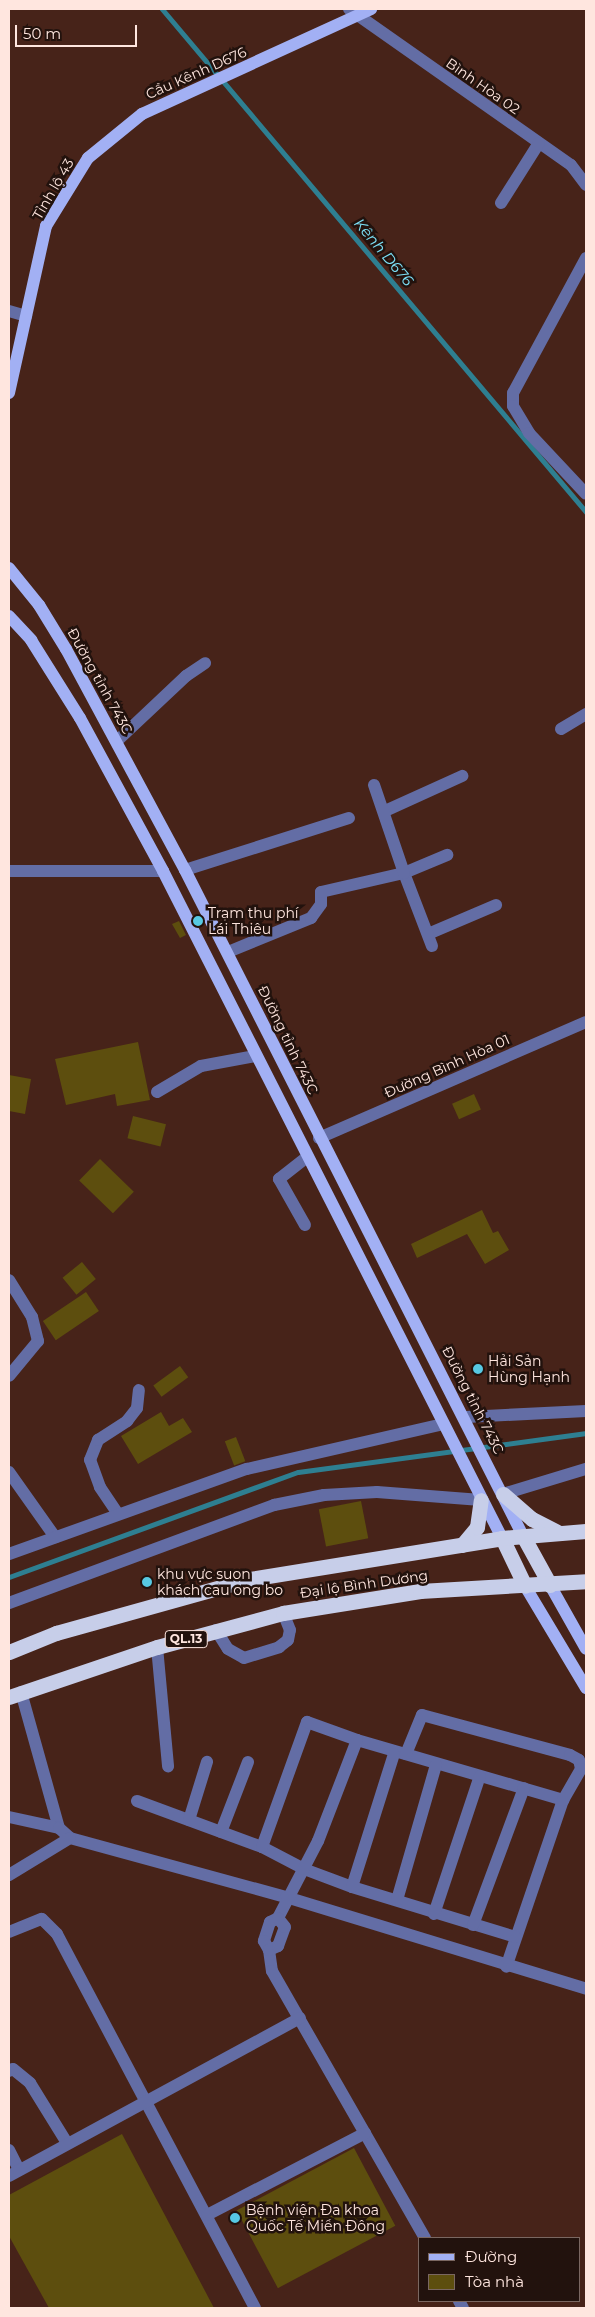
<!DOCTYPE html>
<meta charset="utf-8">
<style>
body{margin:0}
#map{position:relative;width:595px;height:2317px;overflow:hidden;background:#472319;font-family:Montserrat,sans-serif}
div>[style]{position:absolute}
.stream>*{height:5px;margin:-2.5px;padding:0 2.5px;transform-origin:2.5px;border-radius:2.5px;background:#2e7f91}
.building>*{inset:0;background:#5d4e0e;transform-origin:0 0}
.minor>*{height:12px;margin:-6px;padding:0 6px;transform-origin:6px;border-radius:6px;background:#636da5}
.major>*{height:12px;margin:-6px;padding:0 6px;transform-origin:6px;border-radius:6px;background:#a2b0f4}
.highway>*{height:15px;margin:-7.5px;padding:0 7.5px;transform-origin:7.5px;border-radius:7.5px;background:#c7cee9}
.dots>*{width:14px;height:14px;translate:-50% -50%;box-sizing:border-box;border:2px solid #22120d;border-radius:50%}
span{translate:-50% -50%;white-space:nowrap;text-align:center;line-height:1.15;-webkit-text-stroke:5px #22120d;paint-order:stroke}
.shield-label span{padding:1px 4px;background:#22120d;border:1px solid;border-radius:4px;-webkit-text-stroke-width:0}
.shield-label{font-size:12px;color:#ffe6df;font-weight:700}
.street-label{font-size:14px;color:#ffe6df}
.poi-label{font-size:14px;color:#ffe6df}
.left{translate:0 -50%;text-align:left}
.water-label{font-size:15px;color:#7de1f8;font-style:italic}
.frame{position:absolute;inset:0;border:10px solid #ffe6df;pointer-events:none}
.legend{position:absolute;left:418px;top:2237px;width:162px;height:65px;box-sizing:border-box;background:#22120d;border:1px solid #7a6761;margin:0;padding:6px 9px;list-style:none;font-size:15px;color:#ffe6df}
.legend li{display:flex;align-items:center;gap:10px;height:25px}
.legend b{width:25px;border:1px solid #7a6761}
.scale{position:absolute;left:15px;top:25px;width:122px;height:22px;box-sizing:border-box;border:2px solid #ffe6df;border-top:0;padding-left:6px;font-size:15px;line-height:18px;white-space:nowrap;color:#ffe6df;-webkit-text-stroke:4px #22120d;paint-order:stroke}
</style>
<div id="map">
<div class="stream">
<i style="left:162px;top:9px;width:658px;rotate:49.87deg"></i>
<i style="left:9px;top:1577px;width:307px;rotate:-20deg"></i>
<i style="left:298px;top:1472px;width:291px;rotate:-7.7deg"></i>
</div>
<div class="building">
<i style="clip-path:polygon(179px 921px,186px 935px,180px 938px,172px 924px)"></i>
<i style="clip-path:polygon(138px 1042px,150px 1100px,117px 1106px,115px 1094px,66px 1105px,55px 1059px)"></i>
<i style="clip-path:polygon(9px 1075px,31px 1079px,25px 1114px,9px 1111px)"></i>
<i style="left:474px;top:1094px;width:17px;height:24px;rotate:66deg"></i>
<i style="left:133px;top:1116px;width:34px;height:23px;rotate:14deg"></i>
<i style="left:100px;top:1159px;width:47px;height:30px;rotate:44deg"></i>
<i style="clip-path:polygon(482px 1210px,493px 1233px,498px 1231px,509px 1250px,485px 1264px,467px 1234px,417px 1258px,411px 1244px)"></i>
<i style="left:82px;top:1262px;width:22px;height:25px;rotate:51deg"></i>
<i style="left:86px;top:1292px;width:23px;height:52px;rotate:56deg"></i>
<i style="left:180px;top:1366px;width:14px;height:33px;rotate:54deg"></i>
<i style="clip-path:polygon(161px 1412px,169px 1426px,183px 1418px,192px 1432px,138px 1464px,121px 1436px)"></i>
<i style="left:236px;top:1437px;width:26px;height:12px;rotate:69deg"></i>
<i style="left:361px;top:1501px;width:38px;height:43px;rotate:79deg"></i>
<i style="clip-path:polygon(122px 2134px,214px 2308px,49px 2308px,9px 2236px,9px 2195px)"></i>
<i style="left:354px;top:2148px;width:88px;height:133px;rotate:62deg"></i>
</div>
<div class="minor">
<i style="left:349px;top:9px;width:271px;rotate:35.1deg"></i>
<i style="left:571px;top:165px;width:25px;rotate:53deg"></i>
<i style="left:501px;top:203px;width:71px;rotate:-57.7deg"></i>
<i style="left:586px;top:258px;width:153px;rotate:118.4deg"></i>
<i style="left:513px;top:393px;width:13px;rotate:90deg"></i>
<i style="left:513px;top:406px;width:31px;rotate:59deg"></i>
<i style="left:529px;top:433px;width:83px;rotate:46.9deg"></i>
<i style="left:9px;top:311px;width:18px;rotate:16deg"></i>
<i style="left:561px;top:729px;width:29px;rotate:-31deg"></i>
<i style="left:117px;top:741px;width:95px;rotate:-43.3deg"></i>
<i style="left:186px;top:676px;width:23px;rotate:-34deg"></i>
<i style="left:385px;top:811px;width:85px;rotate:-24.4deg"></i>
<i style="left:185px;top:870px;width:172px;rotate:-17.6deg"></i>
<i style="left:9px;top:871px;width:154px"></i>
<i style="left:428px;top:934px;width:74px;rotate:-23.1deg"></i>
<i style="left:432px;top:946px;width:78px;rotate:-111deg"></i>
<i style="left:404px;top:873px;width:47px;rotate:-22.7deg"></i>
<i style="left:228px;top:952px;width:90px;rotate:-22.3deg"></i>
<i style="left:311px;top:918px;width:17px;rotate:-54deg"></i>
<i style="left:321px;top:904px;width:12px;rotate:-90deg"></i>
<i style="left:321px;top:892px;width:85px;rotate:-12.9deg"></i>
<i style="left:404px;top:873px;width:93px;rotate:-108.8deg"></i>
<i style="left:157px;top:1092px;width:51px;rotate:-30.6deg"></i>
<i style="left:201px;top:1066px;width:55px;rotate:-10.5deg"></i>
<i style="left:319px;top:1138px;width:291px;rotate:-23.5deg"></i>
<i style="left:305px;top:1225px;width:53px;rotate:-119.5deg"></i>
<i style="left:279px;top:1179px;width:36px;rotate:-38deg"></i>
<i style="left:9px;top:1280px;width:44px;rotate:58.1deg"></i>
<i style="left:32px;top:1317px;width:25px;rotate:76deg"></i>
<i style="left:38px;top:1341px;width:45px;rotate:129.6deg"></i>
<i style="left:466px;top:1417px;width:120px;rotate:-2.9deg"></i>
<i style="left:9px;top:1472px;width:80px;rotate:54.7deg"></i>
<i style="left:503px;top:1494px;width:87px;rotate:-16.8deg"></i>
<i style="left:118px;top:1514px;width:32px;rotate:-124deg"></i>
<i style="left:100px;top:1487px;width:29px;rotate:-110deg"></i>
<i style="left:90px;top:1460px;width:22px;rotate:-68deg"></i>
<i style="left:98px;top:1440px;width:35px;rotate:-33deg"></i>
<i style="left:127px;top:1421px;width:16px;rotate:-52deg"></i>
<i style="left:137px;top:1408px;width:18px;rotate:-84deg"></i>
<i style="left:9px;top:1554px;width:253px;rotate:-19.7deg"></i>
<i style="left:247px;top:1469px;width:201px;rotate:-12.9deg"></i>
<i style="left:9px;top:1603px;width:283px;rotate:-20.3deg"></i>
<i style="left:274px;top:1505px;width:51px;rotate:-11.3deg"></i>
<i style="left:324px;top:1495px;width:53px;rotate:-3.2deg"></i>
<i style="left:377px;top:1492px;width:104px;rotate:4.4deg"></i>
<i style="left:216px;top:1630px;width:22px;rotate:58deg"></i>
<i style="left:228px;top:1649px;width:18px;rotate:29deg"></i>
<i style="left:244px;top:1658px;width:37px;rotate:-17deg"></i>
<i style="left:279px;top:1647px;width:11px;rotate:-38deg"></i>
<i style="left:288px;top:1640px;width:10px;rotate:-79deg"></i>
<i style="left:290px;top:1630px;width:18px;rotate:-112deg"></i>
<i style="left:157px;top:1647px;width:120px;rotate:84.7deg"></i>
<i style="left:21px;top:1692px;width:141px;rotate:74.4deg"></i>
<i style="left:357px;top:1740px;width:215px;rotate:16.2deg"></i>
<i style="left:563px;top:1800px;width:176px;rotate:108.8deg"></i>
<i style="left:406px;top:1754px;width:42px;rotate:-67.7deg"></i>
<i style="left:422px;top:1715px;width:153px;rotate:15.1deg"></i>
<i style="left:570px;top:1755px;width:10px;rotate:29deg"></i>
<i style="left:579px;top:1760px;width:9px;rotate:77deg"></i>
<i style="left:581px;top:1769px;width:36px;rotate:120deg"></i>
<i style="left:137px;top:1801px;width:133px;rotate:20.2deg"></i>
<i style="left:262px;top:1847px;width:47px;rotate:27.6deg"></i>
<i style="left:304px;top:1869px;width:51px;rotate:20.6deg"></i>
<i style="left:352px;top:1887px;width:171px;rotate:17deg"></i>
<i style="left:9px;top:1817px;width:51px;rotate:12.4deg"></i>
<i style="left:59px;top:1828px;width:15px;rotate:42deg"></i>
<i style="left:70px;top:1838px;width:224px;rotate:15.3deg"></i>
<i style="left:286px;top:1897px;width:314px;rotate:17deg"></i>
<i style="left:189px;top:1820px;width:61px;rotate:-72.8deg"></i>
<i style="left:221px;top:1832px;width:75px;rotate:-68.9deg"></i>
<i style="left:262px;top:1847px;width:133px;rotate:-70.2deg"></i>
<i style="left:307px;top:1722px;width:53px;rotate:19.8deg"></i>
<i style="left:357px;top:1740px;width:108px;rotate:111.1deg"></i>
<i style="left:318px;top:1841px;width:87px;rotate:117.5deg"></i>
<i style="left:278px;top:1918px;width:9px;rotate:153deg"></i>
<i style="left:270px;top:1922px;width:20px;rotate:108deg"></i>
<i style="left:264px;top:1941px;width:10px;rotate:61deg"></i>
<i style="left:269px;top:1950px;width:21px;rotate:82deg"></i>
<i style="left:272px;top:1971px;width:308px;rotate:60.2deg"></i>
<i style="left:9px;top:1875px;width:71px;rotate:-31.2deg"></i>
<i style="left:352px;top:1887px;width:139px;rotate:-72.5deg"></i>
<i style="left:397px;top:1900px;width:141px;rotate:-73.9deg"></i>
<i style="left:434px;top:1914px;width:145px;rotate:-71.6deg"></i>
<i style="left:473px;top:1925px;width:146px;rotate:-69.6deg"></i>
<i style="left:9px;top:1932px;width:35px;rotate:-22deg"></i>
<i style="left:42px;top:1919px;width:21px;rotate:45deg"></i>
<i style="left:57px;top:1934px;width:423px;rotate:62.1deg"></i>
<i style="left:269px;top:1950px;width:10px;rotate:-24deg"></i>
<i style="left:278px;top:1946px;width:20px;rotate:-70deg"></i>
<i style="left:285px;top:1927px;width:11px;rotate:-128deg"></i>
<i style="left:9px;top:2071px;width:4px;rotate:-27deg"></i>
<i style="left:13px;top:2069px;width:22px;rotate:39deg"></i>
<i style="left:30px;top:2083px;width:70px;rotate:58.3deg"></i>
<i style="left:9px;top:2150px;width:22px;rotate:63deg"></i>
<i style="left:9px;top:2176px;width:331px;rotate:-28.5deg"></i>
<i style="left:207px;top:2215px;width:178px;rotate:-27.4deg"></i>
<i style="left:459px;top:2301px;width:8px;rotate:60deg"></i>
</div>
<div class="major">
<i style="left:9px;top:393px;width:171px;rotate:-77.5deg"></i>
<i style="left:46px;top:226px;width:80px;rotate:-58.3deg"></i>
<i style="left:88px;top:158px;width:70px;rotate:-39.2deg"></i>
<i style="left:142px;top:114px;width:252px;rotate:-24.6deg"></i>
<i style="left:9px;top:568px;width:48px;rotate:51deg"></i>
<i style="left:39px;top:605px;width:52px;rotate:58.5deg"></i>
<i style="left:66px;top:649px;width:251px;rotate:61.7deg"></i>
<i style="left:185px;top:870px;width:747px;rotate:63.09deg"></i>
<i style="left:9px;top:616px;width:33px;rotate:47deg"></i>
<i style="left:31px;top:640px;width:92px;rotate:57.9deg"></i>
<i style="left:80px;top:718px;width:174px;rotate:61.5deg"></i>
<i style="left:163px;top:871px;width:748px;rotate:63.06deg"></i>
<i style="left:550px;top:1585px;width:73px;rotate:60.6deg"></i>
<i style="left:525px;top:1586px;width:119px;rotate:59.1deg"></i>
</div>
<div class="highway">
<i style="left:503px;top:1494px;width:38px;rotate:41deg"></i>
<i style="left:532px;top:1519px;width:31px;rotate:27deg"></i>
<i style="left:523px;top:1536px;width:56px;rotate:61.1deg"></i>
<i style="left:502px;top:1538px;width:53px;rotate:64.4deg"></i>
<i style="left:462px;top:1545px;width:23px;rotate:-50deg"></i>
<i style="left:477px;top:1527px;width:27px;rotate:-82deg"></i>
<i style="left:9px;top:1652px;width:51px;rotate:-22deg"></i>
<i style="left:56px;top:1633px;width:201px;rotate:-15.6deg"></i>
<i style="left:250px;top:1579px;width:255px;rotate:-9.2deg"></i>
<i style="left:502px;top:1538px;width:84px;rotate:-4.8deg"></i>
<i style="left:9px;top:1697px;width:156px;rotate:-18.7deg"></i>
<i style="left:157px;top:1647px;width:131px;rotate:-15.1deg"></i>
<i style="left:283px;top:1613px;width:139px;rotate:-9.1deg"></i>
<i style="left:420px;top:1591px;width:166px;rotate:-3.4deg"></i>
</div>
<div class="dots">
<i style="left:198px;top:921px;background:#57c9e3"></i>
<i style="left:478px;top:1369px;background:#57c9e3"></i>
<i style="left:147px;top:1582px;background:#57c9e3"></i>
<i style="left:235px;top:2218px;background:#57c9e3"></i>
</div>
<div class="shield-label">
<span style="left:186px;top:1639px">QL.13</span>
</div>
<div class="street-label">
<span style="left:196px;top:73px;rotate:-24deg">Cầu Kênh D676</span>
<span style="left:483px;top:86px;rotate:35deg">Bình Hòa 02</span>
<span style="left:53px;top:189px;rotate:-60deg">Tỉnh lộ 43</span>
<span style="left:100px;top:681px;rotate:61deg">Đường tỉnh 743C</span>
<span style="left:288px;top:1040px;rotate:64deg">Đường tỉnh 743C</span>
<span style="left:447px;top:1066px;rotate:-24deg">Đường Bình Hòa 01</span>
<span style="left:473px;top:1400px;rotate:63deg">Đường tỉnh 743C</span>
<span style="left:364px;top:1584px;rotate:-8deg">Đại lộ Bình Dương</span>
</div>
<div class="poi-label">
<span class="left" style="left:208px;top:921px">Trạm thu phí<br>Lái Thiêu</span>
<span class="left" style="left:488px;top:1369px">Hải Sản<br>Hùng Hạnh</span>
<span class="left" style="left:157px;top:1582px">khu vực suon<br>khách cau ong bo</span>
<span class="left" style="left:246px;top:2218px">Bệnh viện Đa khoa<br>Quốc Tế Miền Đông</span>
</div>
<div class="water-label">
<span style="left:384px;top:252px;rotate:50deg">Kênh D676</span>
</div>
<div class="frame"></div>
<ul class="legend">
<li><b style="height:6px;background:#a2b0f4"></b>Đường</li>
<li><b style="height:14px;background:#5d4e0e"></b>Tòa nhà</li>
</ul>
<div class="scale">50 m</div>
</div>
